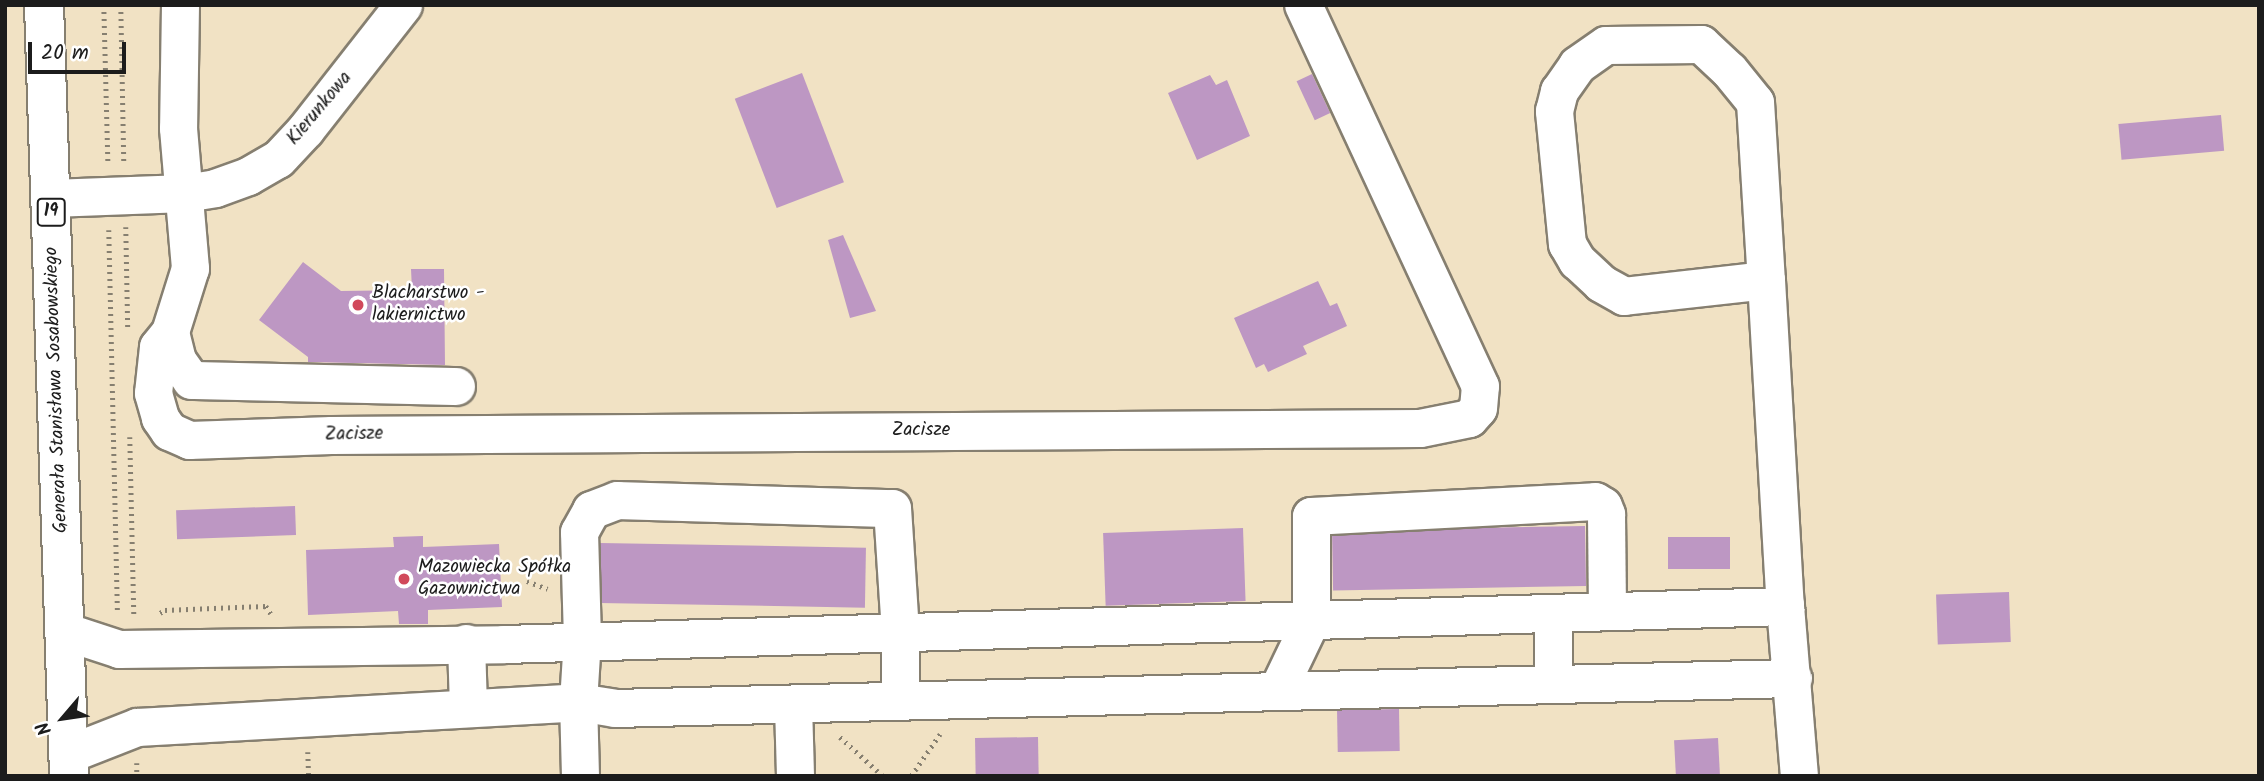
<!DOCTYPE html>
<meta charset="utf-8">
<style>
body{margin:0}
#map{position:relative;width:2264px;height:781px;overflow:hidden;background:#f1e2c4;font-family:Kalam,sans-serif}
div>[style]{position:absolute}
.building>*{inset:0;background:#bd97c3;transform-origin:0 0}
.path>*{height:4.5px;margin-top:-2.25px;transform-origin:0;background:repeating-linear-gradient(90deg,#867f70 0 2px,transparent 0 7px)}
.roads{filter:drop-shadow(2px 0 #867f70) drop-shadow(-2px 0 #867f70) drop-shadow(0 2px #867f70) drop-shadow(0 -2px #867f70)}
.minor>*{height:37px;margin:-18.5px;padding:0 18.5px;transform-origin:18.5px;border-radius:18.5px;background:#fff}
.highway>*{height:38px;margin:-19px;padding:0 19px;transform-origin:19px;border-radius:19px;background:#fff}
.dots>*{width:19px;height:19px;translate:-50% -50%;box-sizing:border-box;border:4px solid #fff;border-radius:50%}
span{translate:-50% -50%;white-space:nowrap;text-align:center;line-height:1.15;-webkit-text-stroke:5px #fff;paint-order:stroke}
.shield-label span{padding:2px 5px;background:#fff;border:2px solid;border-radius:5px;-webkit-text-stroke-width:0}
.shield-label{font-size:18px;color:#1c1c1c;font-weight:700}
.street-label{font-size:19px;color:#1c1c1c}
.poi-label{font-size:19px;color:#1c1c1c}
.left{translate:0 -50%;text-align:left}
.frame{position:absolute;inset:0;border:7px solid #1c1c1c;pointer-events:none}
.north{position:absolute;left:28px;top:683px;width:70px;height:70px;-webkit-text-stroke:5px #fff;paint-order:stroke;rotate:241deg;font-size:19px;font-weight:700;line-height:28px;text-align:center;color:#1c1c1c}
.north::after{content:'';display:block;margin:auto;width:24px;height:32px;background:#1c1c1c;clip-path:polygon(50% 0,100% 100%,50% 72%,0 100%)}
.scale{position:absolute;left:28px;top:42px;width:98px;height:32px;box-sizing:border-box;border:4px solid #1c1c1c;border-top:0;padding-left:9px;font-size:21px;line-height:24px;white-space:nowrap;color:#1c1c1c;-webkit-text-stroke:5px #fff;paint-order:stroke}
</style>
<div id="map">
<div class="building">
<i style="left:802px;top:73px;width:117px;height:72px;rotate:69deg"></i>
<i style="left:1312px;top:74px;width:43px;height:17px;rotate:65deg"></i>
<i style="clip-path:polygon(1210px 75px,1216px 85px,1227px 80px,1250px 136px,1197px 160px,1168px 93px)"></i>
<i style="left:2221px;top:115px;width:36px;height:103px;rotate:85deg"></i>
<i style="clip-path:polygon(843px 235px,876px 311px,850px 318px,828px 240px)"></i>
<i style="clip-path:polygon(303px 262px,341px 291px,412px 290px,411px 269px,444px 269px,445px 365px,308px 362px,308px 357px,259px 320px)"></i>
<i style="clip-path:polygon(1318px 281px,1330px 306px,1337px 303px,1347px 326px,1303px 346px,1307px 354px,1268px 372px,1264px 364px,1256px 368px,1234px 318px)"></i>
<i style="left:295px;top:506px;width:29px;height:119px;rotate:88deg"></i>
<i style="left:1585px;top:526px;width:60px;height:253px;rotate:89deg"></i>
<i style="left:1243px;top:528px;width:73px;height:140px;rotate:88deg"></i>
<i style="clip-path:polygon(423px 536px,423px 547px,499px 544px,502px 607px,428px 610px,428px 624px,399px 624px,398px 611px,308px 615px,306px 550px,394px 547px,393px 537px)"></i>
<i style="left:1668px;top:537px;width:62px;height:32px"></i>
<i style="left:600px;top:543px;width:266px;height:60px;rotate:1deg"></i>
<i style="left:2009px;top:592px;width:50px;height:73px;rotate:88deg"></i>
<i style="left:1399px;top:709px;width:42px;height:62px;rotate:89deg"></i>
<i style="left:1038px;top:737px;width:39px;height:63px;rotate:89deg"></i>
<i style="left:1718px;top:738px;width:38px;height:44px;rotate:87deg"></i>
</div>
<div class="path">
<i style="left:104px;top:5px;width:157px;rotate:88.5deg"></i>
<i style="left:121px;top:5px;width:158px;rotate:88.9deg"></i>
<i style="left:126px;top:227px;width:103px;rotate:88.9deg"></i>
<i style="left:109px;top:230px;width:383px;rotate:88.7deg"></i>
<i style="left:130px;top:437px;width:177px;rotate:88.7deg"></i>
<i style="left:527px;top:581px;width:22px;rotate:21deg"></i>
<i style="left:160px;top:613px;width:6px;rotate:-31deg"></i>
<i style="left:165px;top:610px;width:101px;rotate:-2.3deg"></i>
<i style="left:266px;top:606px;width:9px;rotate:58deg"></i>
<i style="left:840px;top:737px;width:58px;rotate:42.2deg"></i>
<i style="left:308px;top:752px;width:24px;rotate:88deg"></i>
<i style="left:137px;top:763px;width:13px;rotate:90deg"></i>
<i style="left:911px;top:776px;width:51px;rotate:-55.4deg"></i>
</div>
<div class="roads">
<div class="minor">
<i style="left:180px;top:5px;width:123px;rotate:90.9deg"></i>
<i style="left:178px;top:128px;width:141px;rotate:85.1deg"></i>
<i style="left:190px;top:268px;width:67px;rotate:107.4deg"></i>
<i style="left:170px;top:332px;width:19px;rotate:129deg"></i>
<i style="left:158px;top:347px;width:46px;rotate:96.2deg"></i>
<i style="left:153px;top:393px;width:26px;rotate:74deg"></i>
<i style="left:160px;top:418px;width:16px;rotate:55deg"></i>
<i style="left:169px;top:431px;width:22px;rotate:24deg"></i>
<i style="left:189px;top:440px;width:142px;rotate:-2deg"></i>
<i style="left:331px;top:435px;width:1089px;rotate:-0.37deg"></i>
<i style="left:1420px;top:428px;width:50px;rotate:-11.5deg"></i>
<i style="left:1469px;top:418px;width:13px;rotate:-48deg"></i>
<i style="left:1478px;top:408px;width:22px;rotate:-85deg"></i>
<i style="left:1480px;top:386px;width:420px;rotate:-114.9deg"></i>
<i style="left:51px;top:198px;width:134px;rotate:-2.1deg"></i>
<i style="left:185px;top:193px;width:30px;rotate:-9deg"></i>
<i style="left:215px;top:188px;width:35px;rotate:-20deg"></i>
<i style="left:248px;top:176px;width:34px;rotate:-30deg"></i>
<i style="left:278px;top:159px;width:40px;rotate:-47deg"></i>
<i style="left:305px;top:130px;width:159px;rotate:-51.9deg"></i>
<i style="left:1766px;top:280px;width:143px;rotate:173.6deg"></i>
<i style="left:1624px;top:296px;width:26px;rotate:-151deg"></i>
<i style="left:1601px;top:283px;width:33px;rotate:-137deg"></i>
<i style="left:1577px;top:261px;width:20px;rotate:-120deg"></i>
<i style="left:1567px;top:244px;width:134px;rotate:-95.6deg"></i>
<i style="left:1554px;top:111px;width:21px;rotate:-76deg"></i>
<i style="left:1559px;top:91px;width:32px;rotate:-55deg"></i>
<i style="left:1577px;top:65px;width:35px;rotate:-35deg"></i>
<i style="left:1606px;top:45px;width:95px;rotate:-0.6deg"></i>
<i style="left:1701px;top:44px;width:38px;rotate:43deg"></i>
<i style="left:1729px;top:70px;width:41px;rotate:50.9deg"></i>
<i style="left:1755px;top:102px;width:178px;rotate:86.5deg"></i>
<i style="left:1766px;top:280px;width:327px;rotate:86.7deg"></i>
<i style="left:1785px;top:606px;width:171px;rotate:85.3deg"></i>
<i style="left:170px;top:332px;width:29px;rotate:76deg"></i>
<i style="left:177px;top:360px;width:24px;rotate:55deg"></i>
<i style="left:191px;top:380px;width:265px;rotate:1.3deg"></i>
<i style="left:64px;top:631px;width:58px;rotate:18.1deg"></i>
<i style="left:119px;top:649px;width:385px;rotate:-0.7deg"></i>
<i style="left:504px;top:644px;width:1282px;rotate:-1.7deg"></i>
<i style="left:466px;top:643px;width:65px;rotate:88.2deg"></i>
<i style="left:1553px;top:682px;width:69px;rotate:-90deg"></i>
<i style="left:1277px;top:691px;width:79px;rotate:-64.4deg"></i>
<i style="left:1311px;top:620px;width:104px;rotate:-90deg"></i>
<i style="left:1311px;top:516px;width:284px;rotate:-3deg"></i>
<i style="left:1595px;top:501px;width:9px;rotate:32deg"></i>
<i style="left:1603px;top:506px;width:9px;rotate:69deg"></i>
<i style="left:1606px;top:514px;width:97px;rotate:89.4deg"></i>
<i style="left:793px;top:704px;width:72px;rotate:88.4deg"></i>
<i style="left:68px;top:754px;width:74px;rotate:-21.4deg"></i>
<i style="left:137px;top:727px;width:442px;rotate:-3.2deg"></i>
<i style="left:578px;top:702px;width:36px;rotate:9deg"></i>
<i style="left:614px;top:708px;width:1179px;rotate:-1.46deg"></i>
<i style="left:580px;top:776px;width:74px;rotate:-91.5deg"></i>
<i style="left:578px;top:702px;width:63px;rotate:-86.4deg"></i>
<i style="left:582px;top:639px;width:107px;rotate:-91.6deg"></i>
<i style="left:579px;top:532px;width:25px;rotate:-61deg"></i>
<i style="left:591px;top:510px;width:28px;rotate:-21deg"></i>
<i style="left:617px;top:500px;width:275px;rotate:1.7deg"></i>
<i style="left:892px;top:508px;width:123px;rotate:86.3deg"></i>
<i style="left:900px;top:631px;width:70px;rotate:90deg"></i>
</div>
<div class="highway">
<i style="left:44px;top:5px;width:771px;rotate:88.14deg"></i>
</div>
</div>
<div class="dots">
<i style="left:358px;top:305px;background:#d1495b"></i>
<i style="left:404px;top:579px;background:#d1495b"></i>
</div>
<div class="shield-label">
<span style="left:51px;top:212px">19</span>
</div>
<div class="street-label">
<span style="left:320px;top:109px;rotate:-50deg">Kierunkowa</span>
<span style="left:57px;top:390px;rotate:-92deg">Generała Stanisława Sosabowskiego</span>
<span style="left:921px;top:431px">Zacisze</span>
<span style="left:354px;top:435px;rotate:-1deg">Zacisze</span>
</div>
<div class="poi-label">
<span class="left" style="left:372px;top:305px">Blacharstwo -<br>lakiernictwo</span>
<span class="left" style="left:418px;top:579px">Mazowiecka Spółka<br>Gazownictwa</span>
</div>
<div class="frame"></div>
<div class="north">N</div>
<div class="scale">20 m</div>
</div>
